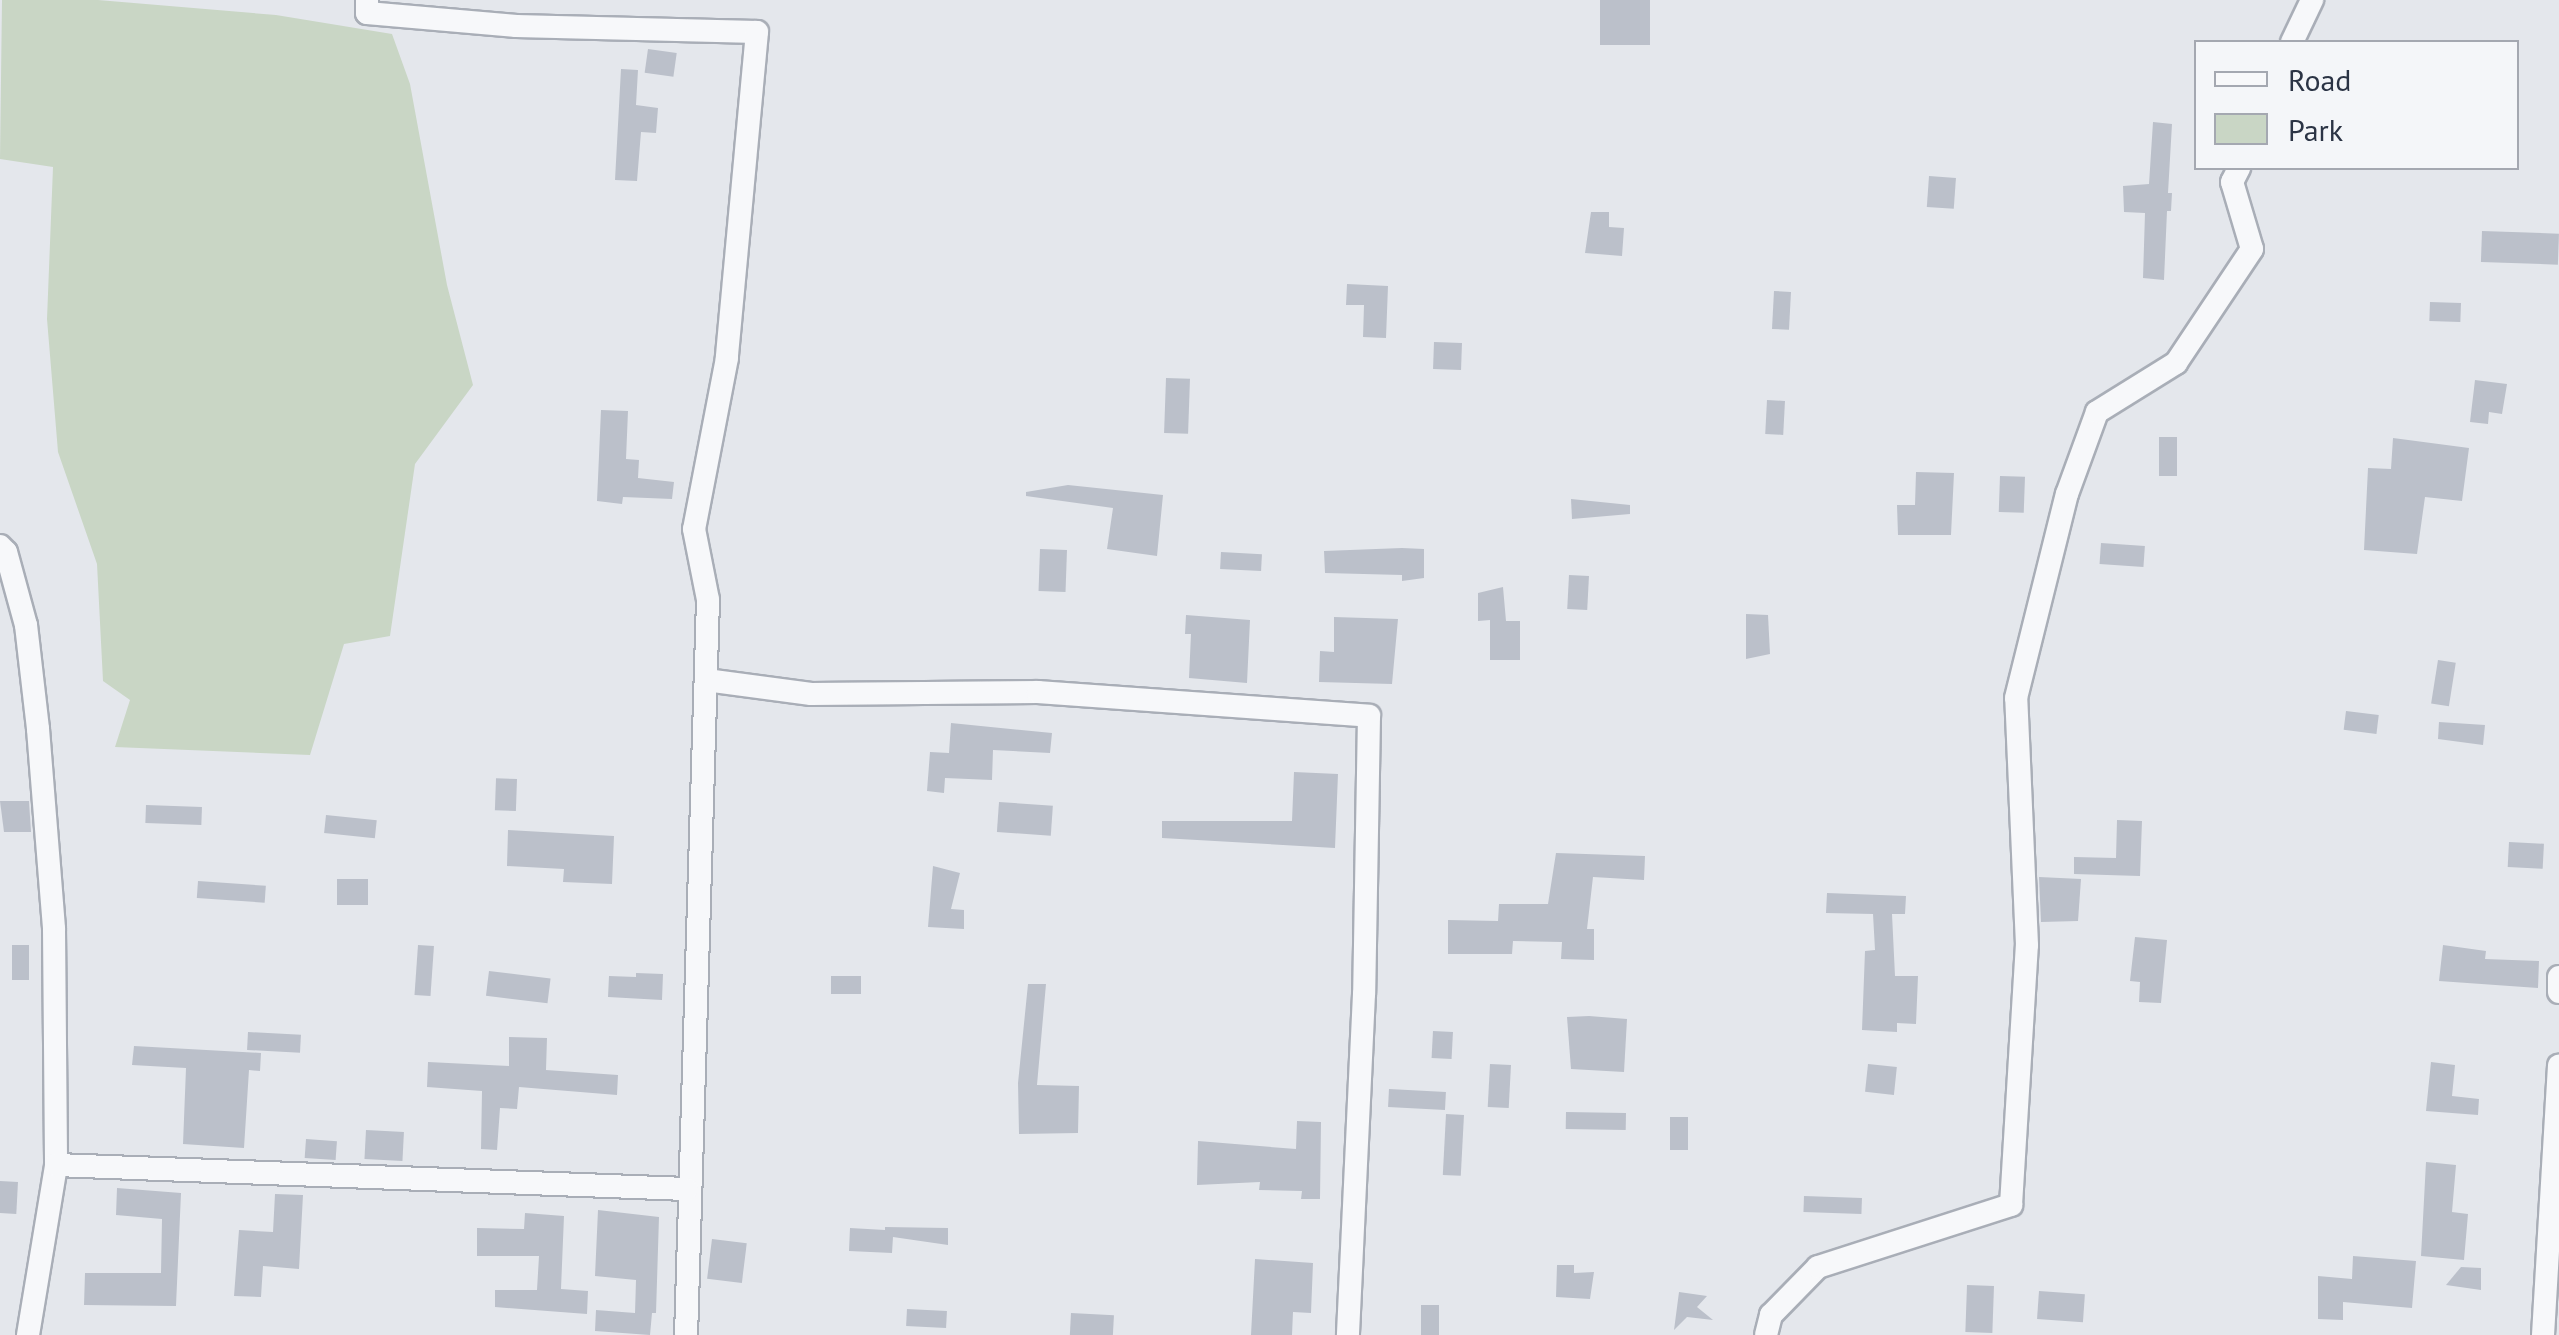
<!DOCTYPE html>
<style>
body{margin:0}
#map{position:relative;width:2559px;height:1335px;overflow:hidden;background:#e4e7ec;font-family:"PT Sans",sans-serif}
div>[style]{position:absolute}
.green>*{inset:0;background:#c9d6c5}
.building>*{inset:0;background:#bbc0ca;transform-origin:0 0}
.roads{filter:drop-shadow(2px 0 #a9aeb7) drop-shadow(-2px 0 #a9aeb7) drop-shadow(0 2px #a9aeb7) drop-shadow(0 -2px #a9aeb7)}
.minor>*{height:22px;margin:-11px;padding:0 11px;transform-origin:11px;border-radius:11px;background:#f7f8fa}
span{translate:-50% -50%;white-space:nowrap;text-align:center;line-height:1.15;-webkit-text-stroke:10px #f4f6f9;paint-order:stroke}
.legend{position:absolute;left:2194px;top:40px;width:325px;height:130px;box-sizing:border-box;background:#f4f6f9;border:2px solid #a4a8b1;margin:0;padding:12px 18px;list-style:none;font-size:30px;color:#2b3445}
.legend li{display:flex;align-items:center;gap:20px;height:50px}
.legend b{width:50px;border:2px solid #a4a8b1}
</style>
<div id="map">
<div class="green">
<i style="clip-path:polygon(2px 0,98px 0,276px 15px,392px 34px,410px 84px,447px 285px,473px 385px,415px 464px,390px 636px,344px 644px,310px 755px,115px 747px,130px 700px,103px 681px,97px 564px,58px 452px,47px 319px,53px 167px,0 159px)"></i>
</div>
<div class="building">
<i style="left:1600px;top:0;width:50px;height:45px"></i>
<i style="left:648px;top:49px;width:29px;height:24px;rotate:8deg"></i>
<i style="clip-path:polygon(621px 69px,638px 70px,636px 105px,658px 108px,656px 133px,641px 132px,637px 181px,615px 180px)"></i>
<i style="clip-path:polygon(2153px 122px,2172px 124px,2168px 193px,2172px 193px,2171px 211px,2167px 211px,2164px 280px,2143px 278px,2145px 213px,2124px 212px,2123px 186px,2149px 184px)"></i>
<i style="left:1929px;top:176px;width:27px;height:31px;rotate:4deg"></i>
<i style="clip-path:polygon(1591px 212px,1609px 212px,1609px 227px,1624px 228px,1622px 256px,1585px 253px)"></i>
<i style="left:2482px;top:231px;width:77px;height:31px;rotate:2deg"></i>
<i style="clip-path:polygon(1347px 284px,1388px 286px,1386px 338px,1363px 337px,1364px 305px,1346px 305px)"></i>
<i style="left:1774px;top:291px;width:17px;height:38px;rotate:3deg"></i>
<i style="left:2430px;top:302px;width:31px;height:19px;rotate:2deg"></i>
<i style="left:1434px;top:342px;width:28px;height:27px;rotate:2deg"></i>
<i style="left:1166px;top:378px;width:24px;height:55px;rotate:2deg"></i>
<i style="clip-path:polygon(2475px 380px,2507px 384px,2502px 414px,2489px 412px,2488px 424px,2470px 422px)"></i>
<i style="left:1767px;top:400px;width:18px;height:34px;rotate:3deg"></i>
<i style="clip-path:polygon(601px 410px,628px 411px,626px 459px,639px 460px,638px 478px,674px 482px,672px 499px,623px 497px,622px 504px,597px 501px)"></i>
<i style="left:2159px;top:437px;width:18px;height:39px"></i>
<i style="clip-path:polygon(2393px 438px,2469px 448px,2462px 501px,2425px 497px,2417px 554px,2364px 550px,2368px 468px,2391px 469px)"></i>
<i style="clip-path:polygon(1916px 472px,1954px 473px,1951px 535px,1898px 535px,1897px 505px,1915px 505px)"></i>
<i style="left:2000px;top:476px;width:25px;height:36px;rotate:2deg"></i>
<i style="clip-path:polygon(1068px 485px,1163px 495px,1157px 556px,1107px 549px,1113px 508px,1026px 496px,1026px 492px)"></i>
<i style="clip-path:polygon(1571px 499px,1630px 505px,1630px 514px,1572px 519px)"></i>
<i style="left:2101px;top:543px;width:44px;height:21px;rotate:4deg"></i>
<i style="clip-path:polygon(1402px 548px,1424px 549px,1424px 578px,1402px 581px,1402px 575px,1325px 573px,1324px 551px)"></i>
<i style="left:1040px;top:549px;width:27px;height:42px;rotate:2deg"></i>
<i style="left:1221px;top:552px;width:41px;height:17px;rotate:3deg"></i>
<i style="left:1569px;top:575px;width:20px;height:34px;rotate:3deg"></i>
<i style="clip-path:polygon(1503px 587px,1506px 621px,1520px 621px,1520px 660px,1490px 660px,1490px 620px,1478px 621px,1478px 593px)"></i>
<i style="clip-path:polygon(1746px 614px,1768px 615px,1770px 654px,1746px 659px)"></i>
<i style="clip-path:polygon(1186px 615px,1250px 620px,1247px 683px,1189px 678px,1191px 634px,1185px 634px)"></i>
<i style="clip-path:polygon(1334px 617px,1398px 619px,1392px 684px,1319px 682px,1320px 651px,1334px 652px)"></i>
<i style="left:2438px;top:660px;width:18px;height:44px;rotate:9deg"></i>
<i style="left:2346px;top:711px;width:33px;height:19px;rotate:7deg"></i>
<i style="clip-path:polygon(2439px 722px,2485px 725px,2483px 745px,2438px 739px)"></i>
<i style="clip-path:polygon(951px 723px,1052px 733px,1050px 753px,993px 750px,992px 780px,945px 778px,944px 793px,927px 791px,930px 752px,949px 753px)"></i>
<i style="clip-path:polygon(1294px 772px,1338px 774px,1335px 848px,1162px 838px,1162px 821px,1292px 821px)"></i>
<i style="left:517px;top:779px;width:32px;height:21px;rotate:92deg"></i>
<i style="clip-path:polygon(0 801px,29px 801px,31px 832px,4px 832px)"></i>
<i style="left:999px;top:802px;width:54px;height:30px;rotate:4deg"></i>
<i style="left:146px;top:805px;width:56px;height:18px;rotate:2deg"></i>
<i style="left:326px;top:815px;width:51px;height:18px;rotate:6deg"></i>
<i style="clip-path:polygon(2117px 820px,2142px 821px,2140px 876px,2074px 874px,2074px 857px,2116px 858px)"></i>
<i style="clip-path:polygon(508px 830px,614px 836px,612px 884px,563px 882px,564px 869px,507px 866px)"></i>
<i style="left:2509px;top:842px;width:35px;height:25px;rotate:3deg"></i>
<i style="clip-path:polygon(1556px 853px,1645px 856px,1644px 880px,1593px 877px,1587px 929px,1594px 929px,1594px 960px,1561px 959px,1562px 942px,1513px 941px,1512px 954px,1448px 954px,1448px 920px,1498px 921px,1499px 904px,1548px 904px)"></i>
<i style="clip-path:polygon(933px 866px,960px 873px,951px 909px,964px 910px,964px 929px,928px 927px)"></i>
<i style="clip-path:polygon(2039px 877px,2081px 879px,2078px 921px,2041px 922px)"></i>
<i style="left:337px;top:879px;width:31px;height:26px"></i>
<i style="left:198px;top:881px;width:68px;height:17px;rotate:4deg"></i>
<i style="clip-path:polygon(1827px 893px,1906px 896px,1905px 914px,1892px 914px,1895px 976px,1918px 976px,1916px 1024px,1897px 1023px,1897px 1032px,1862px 1030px,1865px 951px,1875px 950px,1873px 914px,1826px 913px)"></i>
<i style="clip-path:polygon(2135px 937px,2167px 940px,2161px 1003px,2139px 1002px,2140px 982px,2130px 981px)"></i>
<i style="left:12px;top:945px;width:17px;height:35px"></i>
<i style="left:418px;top:945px;width:16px;height:50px;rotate:4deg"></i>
<i style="clip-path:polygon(2443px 945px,2486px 951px,2485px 959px,2539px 961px,2538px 988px,2439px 981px)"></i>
<i style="left:489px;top:971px;width:62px;height:25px;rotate:7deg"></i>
<i style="clip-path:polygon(636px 973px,663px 974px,662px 1000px,608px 997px,609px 976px,636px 977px)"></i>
<i style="left:831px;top:976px;width:30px;height:18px"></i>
<i style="clip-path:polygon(1028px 984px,1046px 984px,1037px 1085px,1079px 1086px,1078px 1133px,1019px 1134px,1018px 1083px)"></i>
<i style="clip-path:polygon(1589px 1016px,1627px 1019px,1624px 1072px,1571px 1069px,1567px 1017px)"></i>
<i style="left:1433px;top:1031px;width:20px;height:27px;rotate:3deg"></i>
<i style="left:248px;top:1032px;width:53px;height:18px;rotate:3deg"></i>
<i style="clip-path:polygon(509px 1037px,547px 1038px,546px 1070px,618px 1075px,617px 1095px,519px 1087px,517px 1109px,500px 1108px,497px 1150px,481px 1149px,482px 1091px,427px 1087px,428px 1062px,509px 1066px)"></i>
<i style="clip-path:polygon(134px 1046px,261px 1053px,260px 1071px,249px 1070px,244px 1148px,183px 1144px,186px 1068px,132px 1065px)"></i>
<i style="clip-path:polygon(2431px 1062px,2455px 1065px,2452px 1096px,2479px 1099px,2478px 1115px,2426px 1111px)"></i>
<i style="left:1490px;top:1064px;width:21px;height:43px;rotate:3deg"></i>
<i style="left:1868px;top:1064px;width:29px;height:28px;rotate:6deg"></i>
<i style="left:1389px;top:1089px;width:57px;height:18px;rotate:3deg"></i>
<i style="left:1566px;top:1112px;width:60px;height:17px;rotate:1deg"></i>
<i style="left:1446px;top:1114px;width:18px;height:61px;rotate:3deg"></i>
<i style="left:1670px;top:1117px;width:18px;height:33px"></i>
<i style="clip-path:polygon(1297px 1121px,1321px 1122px,1320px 1199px,1301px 1199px,1302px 1191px,1259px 1190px,1260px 1182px,1197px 1185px,1198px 1141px,1296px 1149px)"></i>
<i style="left:366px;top:1130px;width:38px;height:29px;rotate:3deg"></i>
<i style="left:306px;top:1139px;width:31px;height:19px;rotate:4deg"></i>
<i style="clip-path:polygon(2426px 1162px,2456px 1165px,2452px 1212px,2468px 1214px,2464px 1260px,2421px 1256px)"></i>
<i style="left:0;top:1181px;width:18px;height:32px;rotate:3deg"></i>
<i style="clip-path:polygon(117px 1188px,181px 1193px,176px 1306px,84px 1305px,85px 1273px,161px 1273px,162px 1219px,116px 1215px)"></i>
<i style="clip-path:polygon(275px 1194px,303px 1195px,299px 1269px,263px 1266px,261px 1297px,234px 1296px,239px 1230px,273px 1232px)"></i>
<i style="left:1804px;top:1196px;width:58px;height:16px;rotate:2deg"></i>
<i style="clip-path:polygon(598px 1210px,659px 1217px,656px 1313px,652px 1313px,650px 1335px,595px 1331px,596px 1310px,635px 1313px,636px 1280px,595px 1276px)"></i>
<i style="clip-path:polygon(525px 1213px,564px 1216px,561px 1289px,588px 1291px,587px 1314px,495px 1307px,495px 1290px,537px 1290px,539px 1256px,477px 1256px,477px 1228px,524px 1229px)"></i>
<i style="clip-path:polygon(885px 1227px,948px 1228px,948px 1245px,893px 1237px,892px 1253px,849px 1251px,850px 1228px,885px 1230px)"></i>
<i style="left:712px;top:1239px;width:35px;height:40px;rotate:7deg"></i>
<i style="clip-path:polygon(2353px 1256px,2416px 1261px,2412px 1308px,2343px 1302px,2343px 1320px,2318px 1319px,2318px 1276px,2352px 1279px)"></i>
<i style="clip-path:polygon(1255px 1259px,1313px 1263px,1311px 1313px,1293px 1312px,1292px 1335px,1251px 1335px)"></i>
<i style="clip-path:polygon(1557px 1265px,1574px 1265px,1574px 1273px,1594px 1272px,1590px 1299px,1556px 1297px)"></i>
<i style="clip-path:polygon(2461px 1267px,2481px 1268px,2481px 1290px,2446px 1285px)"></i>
<i style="left:1967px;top:1285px;width:27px;height:47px;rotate:2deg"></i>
<i style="left:2039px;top:1291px;width:46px;height:28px;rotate:4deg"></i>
<i style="clip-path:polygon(1679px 1292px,1707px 1296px,1697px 1307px,1713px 1320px,1687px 1317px,1674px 1330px)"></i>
<i style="left:1421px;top:1305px;width:18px;height:30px"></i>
<i style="left:907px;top:1309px;width:40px;height:17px;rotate:3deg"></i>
<i style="left:1071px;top:1313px;width:43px;height:22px;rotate:3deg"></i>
</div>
<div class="roads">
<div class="minor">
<i style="left:367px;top:0;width:13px;rotate:90deg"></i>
<i style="left:367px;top:13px;width:150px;rotate:5deg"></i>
<i style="left:516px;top:26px;width:241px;rotate:1.4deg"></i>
<i style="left:757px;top:32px;width:327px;rotate:95.3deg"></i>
<i style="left:727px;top:358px;width:174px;rotate:100.9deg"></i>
<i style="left:694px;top:529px;width:72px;rotate:78.8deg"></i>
<i style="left:708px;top:600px;width:735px;rotate:91.71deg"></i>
<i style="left:2292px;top:42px;width:47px;rotate:-64.5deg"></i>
<i style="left:0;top:546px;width:8px;rotate:45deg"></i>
<i style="left:6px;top:552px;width:76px;rotate:74.7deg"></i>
<i style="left:26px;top:625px;width:105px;rotate:83.4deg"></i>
<i style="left:38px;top:729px;width:201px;rotate:85.4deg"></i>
<i style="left:54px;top:929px;width:236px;rotate:89.5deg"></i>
<i style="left:706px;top:680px;width:106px;rotate:7.6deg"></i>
<i style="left:811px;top:694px;width:227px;rotate:-0.5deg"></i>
<i style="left:1038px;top:692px;width:332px;rotate:4.1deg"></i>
<i style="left:1369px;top:716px;width:278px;rotate:91deg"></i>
<i style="left:1364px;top:994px;width:341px;rotate:92.7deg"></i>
<i style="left:2559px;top:977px;width:15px;rotate:90deg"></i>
<i style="left:28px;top:1335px;width:172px;rotate:-80.6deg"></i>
<i style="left:56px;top:1165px;width:631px;rotate:2.18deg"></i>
<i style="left:1766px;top:1335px;width:21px;rotate:-76deg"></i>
<i style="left:1771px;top:1315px;width:67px;rotate:-45.6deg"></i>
<i style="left:1818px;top:1267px;width:203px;rotate:-17.8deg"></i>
<i style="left:2011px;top:1205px;width:260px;rotate:-86.5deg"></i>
<i style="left:2027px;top:945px;width:247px;rotate:-92.5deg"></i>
<i style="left:2016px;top:698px;width:210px;rotate:-76deg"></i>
<i style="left:2067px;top:494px;width:87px;rotate:-69.9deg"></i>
<i style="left:2097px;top:412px;width:93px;rotate:-31.8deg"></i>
<i style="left:2176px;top:363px;width:137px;rotate:-56.3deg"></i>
<i style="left:2252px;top:249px;width:70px;rotate:-106.6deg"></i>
<i style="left:2232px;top:182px;width:16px;rotate:-63deg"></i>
<i style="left:2543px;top:1335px;width:270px;rotate:-86.6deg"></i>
</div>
</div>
<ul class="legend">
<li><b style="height:12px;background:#f7f8fa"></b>Road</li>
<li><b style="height:28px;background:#c9d6c5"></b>Park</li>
</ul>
</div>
